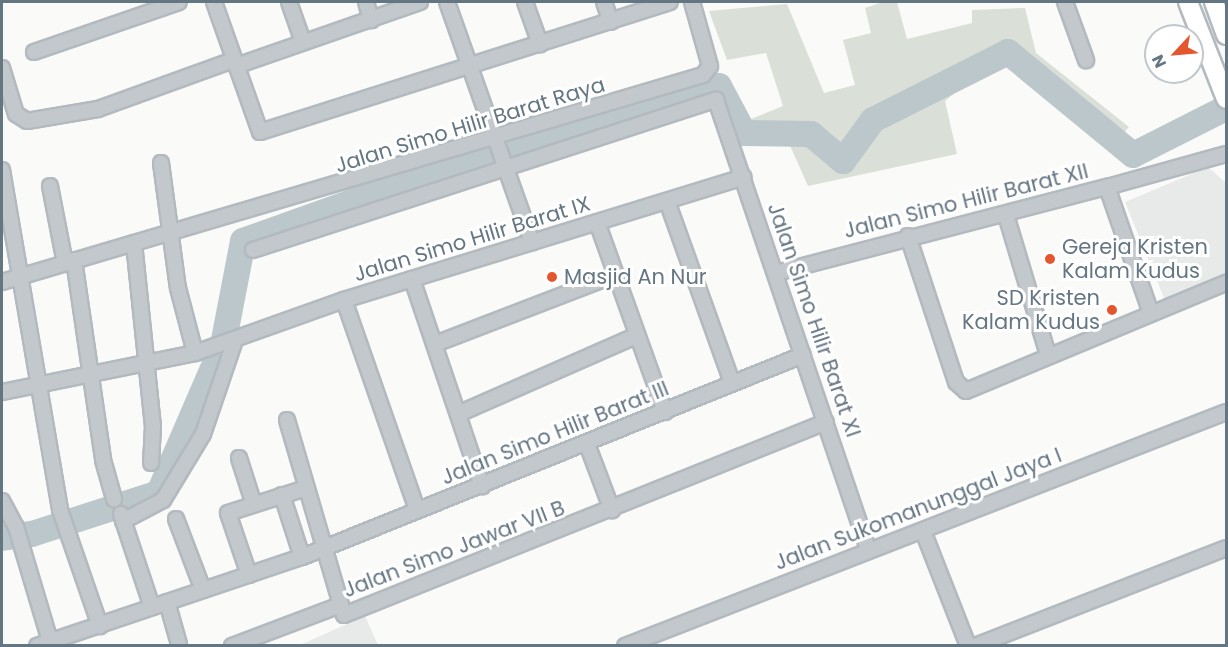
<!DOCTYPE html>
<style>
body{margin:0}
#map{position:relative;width:1228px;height:647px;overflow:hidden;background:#fafaf8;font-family:Poppins,sans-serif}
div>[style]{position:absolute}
.built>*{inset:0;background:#e8e9e9}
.green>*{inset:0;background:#dadfd7}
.river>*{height:26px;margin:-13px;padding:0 13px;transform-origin:13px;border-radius:13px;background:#bbc7cb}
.roads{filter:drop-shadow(2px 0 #b3babf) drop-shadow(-2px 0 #b3babf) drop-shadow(0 2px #b3babf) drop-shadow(0 -2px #b3babf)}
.minor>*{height:14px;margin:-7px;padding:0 7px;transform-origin:7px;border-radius:7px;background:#c3c8cc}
.secondary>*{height:18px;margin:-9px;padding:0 9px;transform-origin:9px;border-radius:9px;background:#fff}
.dots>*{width:16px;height:16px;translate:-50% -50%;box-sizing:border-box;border:3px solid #fff;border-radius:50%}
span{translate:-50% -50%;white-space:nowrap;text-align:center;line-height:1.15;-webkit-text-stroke:6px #fff;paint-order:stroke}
.street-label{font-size:21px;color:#657683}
.poi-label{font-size:21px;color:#657683}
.left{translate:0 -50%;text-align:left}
.right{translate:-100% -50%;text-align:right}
.frame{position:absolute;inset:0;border:3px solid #657683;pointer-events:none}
.north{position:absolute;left:1144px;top:24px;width:60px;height:60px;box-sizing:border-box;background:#fff;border:2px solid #c1c8cd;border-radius:50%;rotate:244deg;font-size:16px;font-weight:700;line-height:24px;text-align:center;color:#657683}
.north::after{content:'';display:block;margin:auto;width:21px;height:27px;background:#e4572e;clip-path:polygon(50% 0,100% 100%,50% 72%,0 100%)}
</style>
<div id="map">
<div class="built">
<i style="clip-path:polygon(1208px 167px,1226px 183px,1226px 279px,1166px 303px,1125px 202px)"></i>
<i style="clip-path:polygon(365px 616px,378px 645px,300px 645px)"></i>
</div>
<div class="green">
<i style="clip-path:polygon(883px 2px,897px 2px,907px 39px,972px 23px,972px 10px,1025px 8px,1036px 53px,1129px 127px,1108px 150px,1013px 66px,981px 71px,945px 101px,957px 154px,808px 186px,788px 141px,761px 146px,751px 119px,783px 106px,766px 53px,727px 60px,709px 11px,787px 4px,824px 93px,855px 85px,843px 40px,871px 33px,865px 8px)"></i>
</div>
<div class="river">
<i style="left:2px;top:538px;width:30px;rotate:-8deg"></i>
<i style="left:32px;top:534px;width:133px;rotate:-17.9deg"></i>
<i style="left:159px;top:493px;width:161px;rotate:-66.6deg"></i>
<i style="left:223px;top:345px;width:106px;rotate:-79.1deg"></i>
<i style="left:243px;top:241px;width:208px;rotate:-19.7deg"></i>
<i style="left:439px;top:171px;width:248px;rotate:-15.9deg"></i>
<i style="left:677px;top:103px;width:45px;rotate:-22deg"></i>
<i style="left:719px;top:86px;width:53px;rotate:62deg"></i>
<i style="left:744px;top:133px;width:67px;rotate:0.9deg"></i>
<i style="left:811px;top:134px;width:42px;rotate:40.2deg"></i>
<i style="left:843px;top:161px;width:51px;rotate:-53.8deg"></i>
<i style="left:873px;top:120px;width:151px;rotate:-26.7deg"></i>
<i style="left:1008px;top:52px;width:162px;rotate:39.5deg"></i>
<i style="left:1133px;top:155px;width:104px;rotate:-26.8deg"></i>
</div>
<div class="roads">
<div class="minor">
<i style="left:214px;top:2px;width:138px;rotate:70.5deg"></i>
<i style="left:260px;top:132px;width:430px;rotate:-17.6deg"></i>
<i style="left:289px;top:2px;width:42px;rotate:70.7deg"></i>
<i style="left:366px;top:2px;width:19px;rotate:74deg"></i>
<i style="left:447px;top:2px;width:255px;rotate:70.5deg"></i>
<i style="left:525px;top:2px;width:45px;rotate:70.3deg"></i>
<i style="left:604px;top:2px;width:21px;rotate:71deg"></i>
<i style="left:1065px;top:2px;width:62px;rotate:70.1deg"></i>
<i style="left:34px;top:52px;width:153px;rotate:-19deg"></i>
<i style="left:236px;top:66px;width:195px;rotate:-19.2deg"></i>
<i style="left:2px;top:68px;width:48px;rotate:73.1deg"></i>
<i style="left:16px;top:114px;width:13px;rotate:32deg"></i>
<i style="left:27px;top:121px;width:72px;rotate:-9.6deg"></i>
<i style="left:98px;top:109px;width:144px;rotate:-19.9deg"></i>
<i style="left:161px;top:163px;width:126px;rotate:82.3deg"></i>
<i style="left:178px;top:288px;width:67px;rotate:75.3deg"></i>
<i style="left:2px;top:170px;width:345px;rotate:80.3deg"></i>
<i style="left:60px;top:510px;width:123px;rotate:71deg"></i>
<i style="left:50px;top:186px;width:78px;rotate:79deg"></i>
<i style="left:1107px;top:187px;width:123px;rotate:-15.5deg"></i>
<i style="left:667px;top:201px;width:193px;rotate:70.3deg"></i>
<i style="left:1006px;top:215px;width:146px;rotate:73.3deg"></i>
<i style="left:597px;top:222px;width:202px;rotate:70.3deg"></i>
<i style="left:908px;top:236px;width:154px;rotate:71.8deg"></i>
<i style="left:956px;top:382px;width:13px;rotate:42deg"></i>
<i style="left:966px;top:391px;width:282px;rotate:-22.6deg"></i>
<i style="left:134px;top:243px;width:184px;rotate:84.1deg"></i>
<i style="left:153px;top:426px;width:37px;rotate:93deg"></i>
<i style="left:253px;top:250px;width:487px;rotate:-18deg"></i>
<i style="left:716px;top:100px;width:474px;rotate:71.3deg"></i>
<i style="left:74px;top:260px;width:202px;rotate:81.7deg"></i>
<i style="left:103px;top:460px;width:41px;rotate:74.2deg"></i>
<i style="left:776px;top:273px;width:342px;rotate:-14.6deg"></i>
<i style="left:1107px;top:187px;width:133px;rotate:70.8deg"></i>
<i style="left:412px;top:279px;width:219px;rotate:71.3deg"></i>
<i style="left:2px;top:282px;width:731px;rotate:-16.45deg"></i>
<i style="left:703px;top:75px;width:11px;rotate:-52deg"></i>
<i style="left:710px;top:66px;width:66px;rotate:-105.7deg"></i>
<i style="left:344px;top:300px;width:222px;rotate:70.8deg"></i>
<i style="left:435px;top:344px;width:193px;rotate:-21deg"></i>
<i style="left:2px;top:392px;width:197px;rotate:-11.4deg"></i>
<i style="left:195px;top:353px;width:158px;rotate:-19.6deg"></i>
<i style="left:344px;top:300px;width:418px;rotate:-17.1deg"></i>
<i style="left:458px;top:414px;width:194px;rotate:-23.7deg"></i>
<i style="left:287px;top:420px;width:203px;rotate:73.7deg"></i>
<i style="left:344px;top:615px;width:519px;rotate:-21.82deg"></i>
<i style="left:587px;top:444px;width:71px;rotate:69.3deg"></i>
<i style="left:239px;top:458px;width:46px;rotate:72.3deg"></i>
<i style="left:282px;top:495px;width:65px;rotate:72.1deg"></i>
<i style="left:2px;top:501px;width:30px;rotate:62deg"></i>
<i style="left:16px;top:527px;width:116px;rotate:73.4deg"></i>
<i style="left:121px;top:514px;width:98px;rotate:71.6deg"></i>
<i style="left:176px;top:519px;width:76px;rotate:69.2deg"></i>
<i style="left:123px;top:521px;width:45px;rotate:-27.7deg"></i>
<i style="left:163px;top:500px;width:77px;rotate:-58.8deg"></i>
<i style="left:203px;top:434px;width:99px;rotate:-71.2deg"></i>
<i style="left:923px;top:531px;width:123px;rotate:68.6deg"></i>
<i style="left:249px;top:575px;width:65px;rotate:-108.7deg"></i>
<i style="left:228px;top:513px;width:82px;rotate:-17.8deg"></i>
<i style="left:167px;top:602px;width:44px;rotate:74.1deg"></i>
<i style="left:37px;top:646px;width:280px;rotate:-18.6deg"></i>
<i style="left:302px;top:557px;width:540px;rotate:-21.96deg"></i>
<i style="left:232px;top:646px;width:113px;rotate:-20.7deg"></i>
<i style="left:625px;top:646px;width:645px;rotate:-21.27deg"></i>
<i style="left:975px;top:646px;width:269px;rotate:-21.3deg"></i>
</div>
<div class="secondary">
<i style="left:1188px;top:2px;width:104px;rotate:68.6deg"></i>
<i style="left:1214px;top:2px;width:35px;rotate:70deg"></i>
</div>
</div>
<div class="dots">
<i style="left:1050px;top:259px;background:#e4572e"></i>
<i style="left:552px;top:277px;background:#e4572e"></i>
<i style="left:1112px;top:310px;background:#e4572e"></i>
</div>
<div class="street-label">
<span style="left:470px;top:125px;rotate:-17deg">Jalan Simo Hilir Barat Raya</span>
<span style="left:966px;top:201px;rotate:-14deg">Jalan Simo Hilir Barat XII</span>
<span style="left:472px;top:239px;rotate:-17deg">Jalan Simo Hilir Barat IX</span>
<span style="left:814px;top:320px;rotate:71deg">Jalan Simo Hilir Barat XI</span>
<span style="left:555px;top:433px;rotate:-22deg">Jalan Simo Hilir Barat III</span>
<span style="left:918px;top:509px;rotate:-21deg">Jalan Sukomanunggal Jaya I</span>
<span style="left:454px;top:549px;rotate:-21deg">Jalan Simo Jawar VII B</span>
</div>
<div class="poi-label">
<span class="left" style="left:1062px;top:259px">Gereja Kristen<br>Kalam Kudus</span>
<span class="left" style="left:564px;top:277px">Masjid An Nur</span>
<span class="right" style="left:1100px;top:310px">SD Kristen<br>Kalam Kudus</span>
</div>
<div class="frame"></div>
<div class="north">N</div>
</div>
